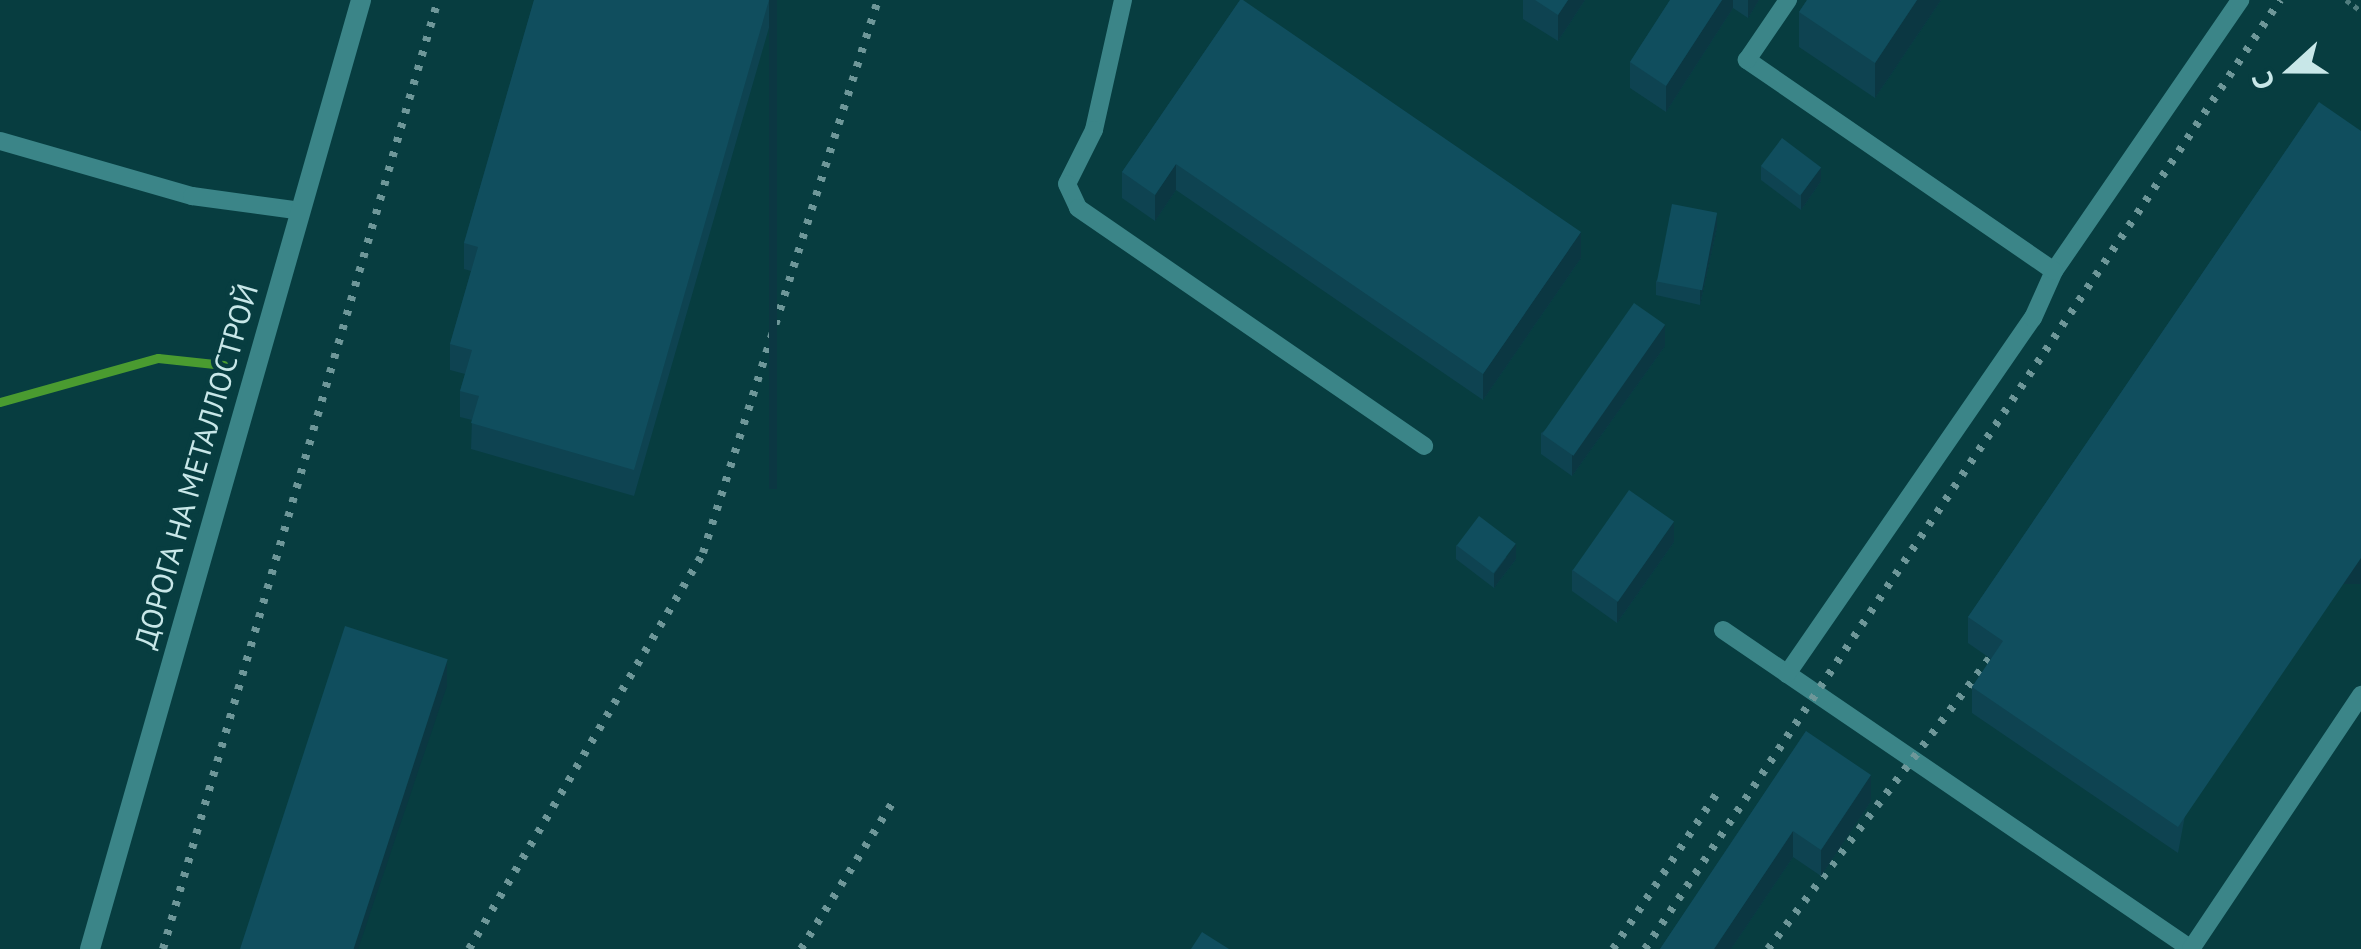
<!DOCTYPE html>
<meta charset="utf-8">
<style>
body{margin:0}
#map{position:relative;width:2361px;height:949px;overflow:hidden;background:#073d40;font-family:"PT Sans",sans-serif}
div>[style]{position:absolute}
.stream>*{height:9px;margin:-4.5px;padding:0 4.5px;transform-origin:4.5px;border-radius:4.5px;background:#4a9b30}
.path>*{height:5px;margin-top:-2.5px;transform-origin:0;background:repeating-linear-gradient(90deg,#507d7f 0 5px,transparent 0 10px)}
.lane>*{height:18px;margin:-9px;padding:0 9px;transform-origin:9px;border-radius:9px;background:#3b8588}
.street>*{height:20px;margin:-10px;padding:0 10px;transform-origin:10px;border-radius:10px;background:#3b8588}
.rail>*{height:8px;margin-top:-4px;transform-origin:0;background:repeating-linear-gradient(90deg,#6e9799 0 5px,transparent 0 15px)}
.wall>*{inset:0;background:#0e4351}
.shaded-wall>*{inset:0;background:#0b3742;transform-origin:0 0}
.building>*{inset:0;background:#104e5e;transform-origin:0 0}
span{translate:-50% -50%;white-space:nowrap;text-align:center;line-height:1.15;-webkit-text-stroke:9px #073d40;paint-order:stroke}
.street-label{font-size:30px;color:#c8e7e8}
.north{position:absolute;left:2241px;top:20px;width:100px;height:100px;-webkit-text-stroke:8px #073d40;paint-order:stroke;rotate:249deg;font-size:28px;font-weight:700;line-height:40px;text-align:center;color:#c8e7e8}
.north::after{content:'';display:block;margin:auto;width:35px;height:45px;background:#c8e7e8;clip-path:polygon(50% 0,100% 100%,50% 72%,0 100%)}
</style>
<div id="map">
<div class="stream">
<i style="left:0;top:402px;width:164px;rotate:-15.6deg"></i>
<i style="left:158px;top:358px;width:66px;rotate:6.1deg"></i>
</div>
<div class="path">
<i style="left:2346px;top:0;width:19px;rotate:36deg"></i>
</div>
<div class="lane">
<i style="left:1123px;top:0;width:133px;rotate:102.6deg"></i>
<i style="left:1094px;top:130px;width:60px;rotate:116.6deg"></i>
<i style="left:1067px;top:184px;width:26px;rotate:65deg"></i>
<i style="left:1078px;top:208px;width:420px;rotate:34.5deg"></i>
<i style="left:0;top:141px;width:200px;rotate:16deg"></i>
<i style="left:192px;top:196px;width:110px;rotate:7.8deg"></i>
<i style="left:2054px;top:271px;width:329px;rotate:-55.5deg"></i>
<i style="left:1723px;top:630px;width:566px;rotate:34.28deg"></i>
<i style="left:2191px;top:949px;width:306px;rotate:-56.2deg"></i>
<i style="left:1787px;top:674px;width:433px;rotate:-55.4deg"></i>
<i style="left:2033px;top:318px;width:51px;rotate:-65.9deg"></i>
<i style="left:2054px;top:271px;width:373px;rotate:-145.5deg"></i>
<i style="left:1747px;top:60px;width:73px;rotate:-55.7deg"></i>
</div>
<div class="street">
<i style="left:90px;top:949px;width:987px;rotate:-74.06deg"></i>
</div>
<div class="rail">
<i style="left:163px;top:949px;width:988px;rotate:-73.84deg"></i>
<i style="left:469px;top:949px;width:460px;rotate:-59.4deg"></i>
<i style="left:703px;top:553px;width:580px;rotate:-72.44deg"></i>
<i style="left:801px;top:949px;width:173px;rotate:-58deg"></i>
<i style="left:1613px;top:949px;width:187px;rotate:-56.3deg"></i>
<i style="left:1645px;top:949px;width:1142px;rotate:-56.21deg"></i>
<i style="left:1768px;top:949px;width:366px;rotate:-52.7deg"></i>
</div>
<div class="wall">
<i style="clip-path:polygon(534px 0,777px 0,634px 496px,471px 449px,472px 420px,460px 417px,460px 391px,465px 374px,450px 370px,450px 344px,471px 271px,464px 269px,464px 243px)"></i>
<i style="clip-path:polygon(1240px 0,1581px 258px,1483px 400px,1176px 190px,1155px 221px,1122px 198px,1122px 172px)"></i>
<i style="clip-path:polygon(1523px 0,1585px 0,1558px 41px,1523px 19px)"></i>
<i style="clip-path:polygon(1670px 0,1759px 0,1748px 18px,1733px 8px,1666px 112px,1630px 88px,1630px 62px)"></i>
<i style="clip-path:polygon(1807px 0,1941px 0,1875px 98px,1799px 47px,1799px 12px)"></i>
<i style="clip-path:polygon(2319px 102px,2178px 853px,1972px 713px,1972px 687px,1991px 659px,1968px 643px,1968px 617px)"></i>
<i style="clip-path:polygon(1761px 166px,1821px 181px,1801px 210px,1761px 180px)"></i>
<i style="clip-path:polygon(1717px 227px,1700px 305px,1656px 295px,1656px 281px)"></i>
<i style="clip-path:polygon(1665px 346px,1572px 476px,1541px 454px,1541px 433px)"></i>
<i style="clip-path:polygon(1674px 542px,1617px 623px,1572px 591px,1572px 570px)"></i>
<i style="clip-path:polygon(1456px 545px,1516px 559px,1494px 588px,1456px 559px)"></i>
<i style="clip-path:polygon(1806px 731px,1871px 801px,1821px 876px,1793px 857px,1731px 949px,1660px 949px)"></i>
</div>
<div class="shaded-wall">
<i style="left:769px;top:0;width:8px;height:489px"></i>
<i style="clip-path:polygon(1568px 0,1585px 0,1558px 41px,1558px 15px)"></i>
<i style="clip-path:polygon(1722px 0,1733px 0,1733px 8px,1666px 112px,1666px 86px)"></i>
<i style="clip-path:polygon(1748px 0,1759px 0,1748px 18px)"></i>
<i style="clip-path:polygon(1917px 0,1941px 0,1875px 98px,1875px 63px)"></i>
<i style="clip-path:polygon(1176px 164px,1176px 190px,1155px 221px,1155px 195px)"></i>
<i style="clip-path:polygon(1821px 167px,1821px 181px,1801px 210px,1801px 195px)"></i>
<i style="clip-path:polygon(1717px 213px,1717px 227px,1700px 305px,1700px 290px)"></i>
<i style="clip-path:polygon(1581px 232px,1581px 258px,1483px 400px,1483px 374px)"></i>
<i style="clip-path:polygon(1665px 325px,1665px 346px,1572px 476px,1572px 455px)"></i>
<i style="clip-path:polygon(1674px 522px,1674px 542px,1617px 623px,1617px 602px)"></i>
<i style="clip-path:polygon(1516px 544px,1516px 559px,1494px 588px,1494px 574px)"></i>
<i style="left:2361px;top:558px;width:26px;height:325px;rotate:90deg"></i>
<i style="clip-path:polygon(447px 660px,447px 686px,358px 949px,350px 949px)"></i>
<i style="clip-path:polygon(1871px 775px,1871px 801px,1821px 876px,1821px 850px)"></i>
<i style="clip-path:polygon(1793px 831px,1793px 857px,1731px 949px,1714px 949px)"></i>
</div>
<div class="building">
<i style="clip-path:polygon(534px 0,769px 0,634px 470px,471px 423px,479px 396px,460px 391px,472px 350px,450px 344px,478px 247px,464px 243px)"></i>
<i style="clip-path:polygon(1240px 0,1243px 0,1581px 232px,1483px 374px,1176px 164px,1155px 195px,1122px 172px)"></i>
<i style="clip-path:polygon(1535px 0,1568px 0,1558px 15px)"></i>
<i style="clip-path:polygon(1670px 0,1722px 0,1666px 86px,1630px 62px)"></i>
<i style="clip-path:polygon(1807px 0,1917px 0,1875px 63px,1799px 12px)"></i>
<i style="clip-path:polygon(2319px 102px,2361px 131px,2361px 558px,2178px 827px,1972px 687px,2003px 641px,1968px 617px)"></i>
<i style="left:1782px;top:138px;width:49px;height:35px;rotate:37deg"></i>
<i style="left:1672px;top:204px;width:46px;height:79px;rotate:11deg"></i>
<i style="left:1634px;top:303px;width:38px;height:160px;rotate:35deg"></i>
<i style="left:1629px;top:490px;width:55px;height:98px;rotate:35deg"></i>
<i style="left:1479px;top:516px;width:46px;height:37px;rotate:37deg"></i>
<i style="left:345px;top:626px;width:108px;height:341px;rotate:18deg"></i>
<i style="clip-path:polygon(1806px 731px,1871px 775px,1821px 850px,1793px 831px,1714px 949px,1660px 949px)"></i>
<i style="clip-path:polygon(1202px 932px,1229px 949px,1191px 949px)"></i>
</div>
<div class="street-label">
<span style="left:196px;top:466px;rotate:-74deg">ДОРОГА НА МЕТАЛЛОСТРОЙ</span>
</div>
<div class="north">С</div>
</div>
